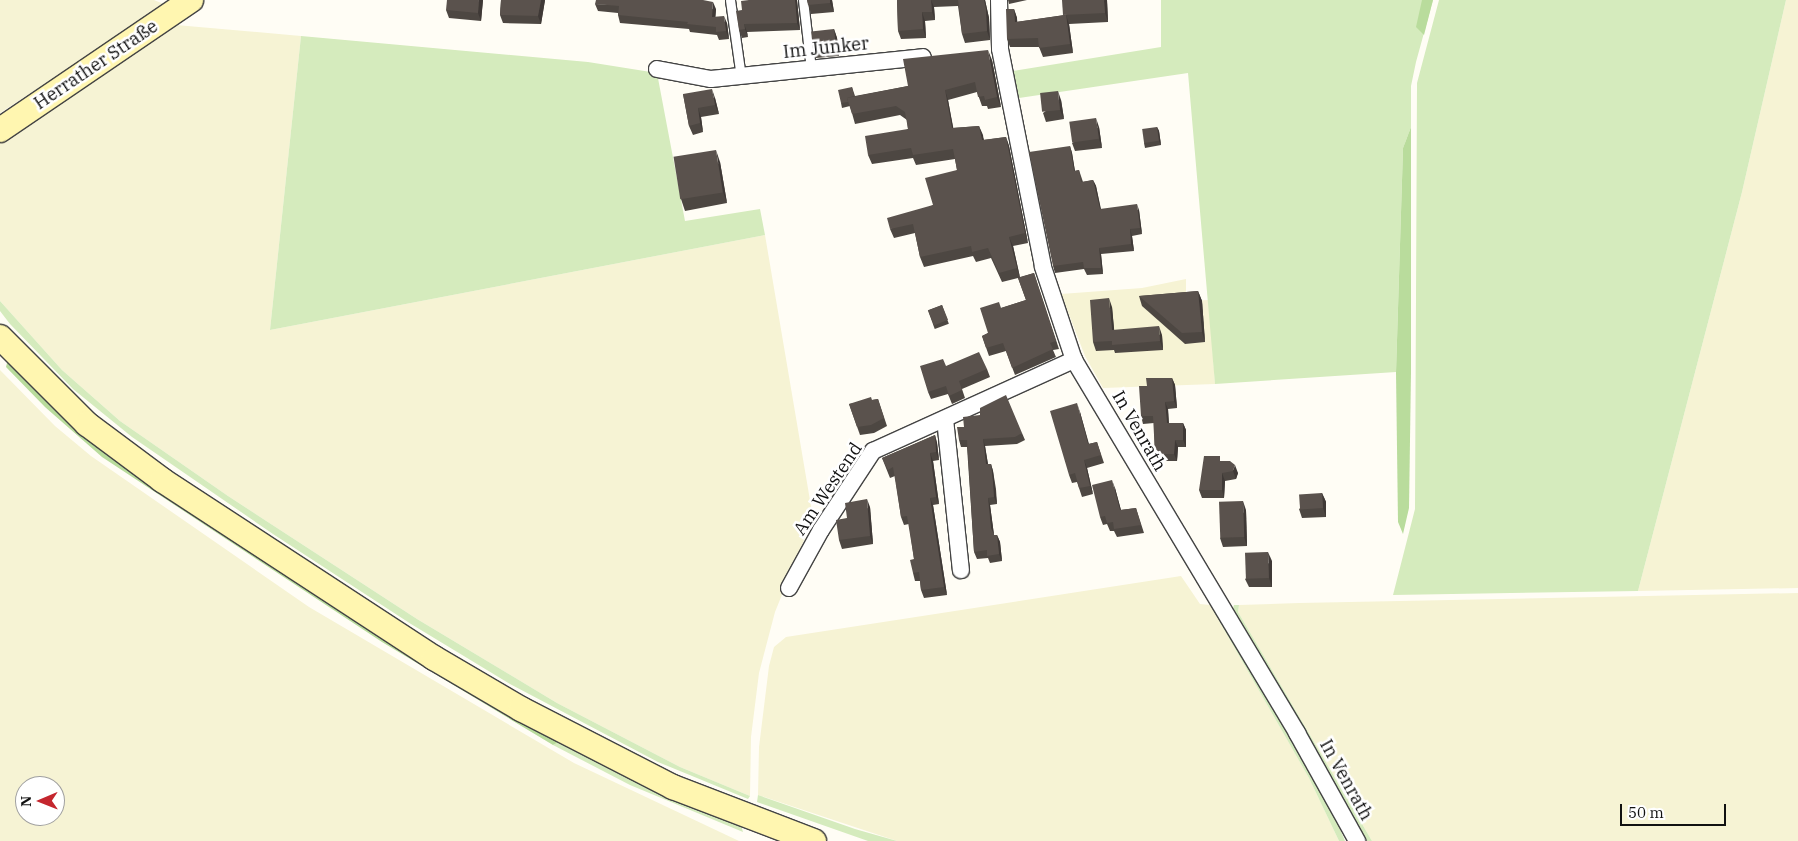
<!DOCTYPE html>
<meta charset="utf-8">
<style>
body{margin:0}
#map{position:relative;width:1798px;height:841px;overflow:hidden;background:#fffdf5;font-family:"IBM Plex Serif",serif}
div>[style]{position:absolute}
.farmland>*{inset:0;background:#f6f3d4}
.green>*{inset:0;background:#d5ebbd}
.forest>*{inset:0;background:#b9dc9c}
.roads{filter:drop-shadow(1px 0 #444) drop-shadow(-1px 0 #444) drop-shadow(0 1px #444) drop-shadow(0 -1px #444)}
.lane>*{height:9px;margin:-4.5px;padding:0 4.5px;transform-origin:4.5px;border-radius:4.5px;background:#fff}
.street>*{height:16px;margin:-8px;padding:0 8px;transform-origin:8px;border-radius:8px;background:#fff}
.secondary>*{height:24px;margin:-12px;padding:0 12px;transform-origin:12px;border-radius:12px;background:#fff6b0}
.wall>*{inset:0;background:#4d4742;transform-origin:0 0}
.shaded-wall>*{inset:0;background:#3f3936}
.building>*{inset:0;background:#5a524d;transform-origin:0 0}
span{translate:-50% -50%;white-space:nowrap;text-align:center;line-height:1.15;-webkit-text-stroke:5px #fff;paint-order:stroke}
.street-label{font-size:18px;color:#111}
.north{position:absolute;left:15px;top:776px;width:50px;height:50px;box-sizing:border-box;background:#fff;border:1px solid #a0a0a0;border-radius:50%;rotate:269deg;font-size:14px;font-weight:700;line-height:20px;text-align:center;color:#111}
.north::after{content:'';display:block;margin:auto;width:18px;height:22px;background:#c4262e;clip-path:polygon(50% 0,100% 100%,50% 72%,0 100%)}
.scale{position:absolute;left:1620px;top:804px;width:106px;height:22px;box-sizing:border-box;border:2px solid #111;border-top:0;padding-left:6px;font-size:15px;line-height:18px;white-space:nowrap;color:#111;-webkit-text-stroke:4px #fff;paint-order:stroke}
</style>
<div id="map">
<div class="farmland">
<i style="clip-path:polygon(0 0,154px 0,166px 5px,0 113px)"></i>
<i style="clip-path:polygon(1786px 0,1798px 0,1798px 588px,1638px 591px,1742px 192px)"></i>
<i style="clip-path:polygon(176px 25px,301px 36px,270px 330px,765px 235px,813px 518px,775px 612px,759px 673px,751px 737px,750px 796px,680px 767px,557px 703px,417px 619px,228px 496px,120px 421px,62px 370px,0 301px,0 140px)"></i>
<i style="clip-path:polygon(1186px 279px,1186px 301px,1209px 300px,1215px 384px,1103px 388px,1085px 356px,1061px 294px,1142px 288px)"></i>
<i style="clip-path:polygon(evenodd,0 370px,55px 426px,91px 456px,309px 607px,574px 763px,739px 841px,0 841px,0 370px,25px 786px,55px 786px,55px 816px,25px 816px,25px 786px)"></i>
<i style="clip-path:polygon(1181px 576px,1200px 604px,1210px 605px,1309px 778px,1339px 841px,897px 841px,758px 795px,759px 747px,769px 666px,774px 647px,786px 637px)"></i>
<i style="clip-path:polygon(1798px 593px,1798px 841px,1372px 841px,1238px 612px,1239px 605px,1299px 603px)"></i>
</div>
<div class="green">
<i style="clip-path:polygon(1161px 0,1433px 0,1416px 62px,1411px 86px,1411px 127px,1403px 148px,1396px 372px,1215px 384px,1188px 73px,1019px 98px,1013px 71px,1161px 47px)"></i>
<i style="clip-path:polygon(1439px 0,1786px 0,1742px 192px,1638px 591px,1393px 595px,1415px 509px,1417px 83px)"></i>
<i style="clip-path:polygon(301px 36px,588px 62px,657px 73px,685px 221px,760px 209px,765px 235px,270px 330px)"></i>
<i style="clip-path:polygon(0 301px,62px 370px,120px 421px,228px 496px,417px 619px,557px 703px,680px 767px,750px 796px,748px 799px,658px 762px,510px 684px,411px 624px,273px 534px,132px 437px,73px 389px,10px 324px,0 311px)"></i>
<i style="clip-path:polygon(1212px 604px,1331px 807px,1345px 841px,1339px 841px,1309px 778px,1210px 605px)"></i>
<i style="clip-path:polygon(1234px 605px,1239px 605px,1238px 612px,1372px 841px,1367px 841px,1232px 612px)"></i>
<i style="clip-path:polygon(563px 740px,741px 825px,743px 832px,630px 785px,553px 745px)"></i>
<i style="clip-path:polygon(758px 795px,855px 829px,897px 841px,868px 841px,757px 802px)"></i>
</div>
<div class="forest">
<i style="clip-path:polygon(1422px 0,1433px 0,1424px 35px,1416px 27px)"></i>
<i style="clip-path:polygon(1411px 127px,1411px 372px,1409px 508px,1403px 534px,1398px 522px,1396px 372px,1403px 148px)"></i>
<i style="clip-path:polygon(8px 359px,31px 383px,563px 740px,553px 745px,382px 642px,102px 457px,45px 407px,6px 367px)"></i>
</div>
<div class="roads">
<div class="lane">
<i style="left:730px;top:0;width:78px;rotate:81.9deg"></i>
<i style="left:803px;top:0;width:69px;rotate:83.4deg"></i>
</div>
<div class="street">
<i style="left:999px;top:0;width:49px;rotate:88.8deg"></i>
<i style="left:1000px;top:49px;width:222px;rotate:78.8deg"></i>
<i style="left:1043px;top:267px;width:98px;rotate:71.6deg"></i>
<i style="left:1074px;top:360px;width:435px;rotate:59.1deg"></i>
<i style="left:1297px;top:733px;width:124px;rotate:60.9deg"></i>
<i style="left:657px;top:69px;width:55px;rotate:10.5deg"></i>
<i style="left:711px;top:79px;width:213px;rotate:-5.9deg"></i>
<i style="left:945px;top:419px;width:152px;rotate:84deg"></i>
<i style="left:789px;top:588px;width:66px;rotate:-61.1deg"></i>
<i style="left:821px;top:530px;width:95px;rotate:-56.6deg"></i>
<i style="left:873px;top:451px;width:221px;rotate:-24.4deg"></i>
</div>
<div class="secondary">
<i style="left:0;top:130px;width:231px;rotate:-34.2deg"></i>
<i style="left:0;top:337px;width:123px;rotate:45deg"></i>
<i style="left:87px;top:424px;width:94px;rotate:36.7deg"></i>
<i style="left:162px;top:480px;width:325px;rotate:33.2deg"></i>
<i style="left:434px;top:658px;width:101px;rotate:30.4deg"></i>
<i style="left:521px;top:709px;width:171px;rotate:27.2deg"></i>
<i style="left:673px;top:787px;width:151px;rotate:21deg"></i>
</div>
</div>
<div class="wall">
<i style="clip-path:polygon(483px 0,481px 21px,449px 18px,446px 10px)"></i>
<i style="clip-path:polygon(501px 0,545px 0,541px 24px,503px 23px,500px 15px)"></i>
<i style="clip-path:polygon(749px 0,797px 0,800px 30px,747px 32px,748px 37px,742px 38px,739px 30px,742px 10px)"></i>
<i style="clip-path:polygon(807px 0,832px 0,834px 12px,811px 14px)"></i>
<i style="clip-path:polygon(897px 0,985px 0,989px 18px,990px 40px,965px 43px,962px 34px,958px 6px,934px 7px,935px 20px,925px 21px,926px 38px,901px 39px,898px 31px)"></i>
<i style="clip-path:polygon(1008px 0,1027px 0,1009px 4px)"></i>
<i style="clip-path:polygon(1107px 0,1108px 22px,1069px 24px,1073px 53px,1043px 57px,1039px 47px,1010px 47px,1007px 39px,1014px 9px,1017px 18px,1017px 22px,1064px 15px)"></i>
<i style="clip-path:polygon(595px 4px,716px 9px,715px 17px,727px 23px,729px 39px,719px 40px,717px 35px,690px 32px,689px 29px,620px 23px,618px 15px,618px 13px,598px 11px)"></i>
<i style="clip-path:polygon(834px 29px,837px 38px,839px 56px,816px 58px,813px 49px)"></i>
<i style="clip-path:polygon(992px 60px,1001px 107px,988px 109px,987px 106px,982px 106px,977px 92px,948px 100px,953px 128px,979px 126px,984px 140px,1006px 137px,1009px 146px,1028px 243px,1013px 246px,1020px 277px,1034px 273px,1059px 349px,1053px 350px,1056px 357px,1015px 375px,1006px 351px,989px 356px,982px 336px,988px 333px,1001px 308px,1026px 300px,1018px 278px,1002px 282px,991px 258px,976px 262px,973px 256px,924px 267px,920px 257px,915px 233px,894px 238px,890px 229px,933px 205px,957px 170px,955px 159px,916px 165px,913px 158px,872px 164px,868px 155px,908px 129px,907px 120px,900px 115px,855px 124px,850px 106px,842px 108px,841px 103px,852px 87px,855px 96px,908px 86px)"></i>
<i style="clip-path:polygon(683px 94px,715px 98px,719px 114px,701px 117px,703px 132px,693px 135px,689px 126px)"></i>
<i style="clip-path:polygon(1061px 100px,1064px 119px,1046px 122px,1043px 113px)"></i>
<i style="clip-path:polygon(1099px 127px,1102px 148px,1075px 151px,1072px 143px)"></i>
<i style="clip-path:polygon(1157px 127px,1159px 131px,1161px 145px,1145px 148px,1144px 143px)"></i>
<i style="clip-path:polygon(1070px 146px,1072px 153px,1075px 171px,1079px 170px,1083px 182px,1093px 180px,1096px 186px,1101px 209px,1139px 210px,1142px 234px,1132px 236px,1134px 251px,1101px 254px,1103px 274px,1087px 275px,1084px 269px,1055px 273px,1053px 266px)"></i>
<i style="clip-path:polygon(720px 162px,727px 203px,685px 211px,681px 199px)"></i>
<i style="clip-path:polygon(1198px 291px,1202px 301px,1205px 342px,1185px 344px,1142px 306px,1139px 296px)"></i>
<i style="left:942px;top:305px;width:20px;height:15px;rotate:70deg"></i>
<i style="clip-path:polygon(1112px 307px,1114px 330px,1162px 335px,1163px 350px,1115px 353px,1114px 350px,1096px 351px,1093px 342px)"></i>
<i style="clip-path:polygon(946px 366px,987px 369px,990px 377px,962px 389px,965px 398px,952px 404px,948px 394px,931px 399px,928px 392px)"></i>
<i style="clip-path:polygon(1172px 378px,1175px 385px,1177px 408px,1168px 409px,1169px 423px,1183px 423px,1186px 430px,1186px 447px,1178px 447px,1177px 461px,1158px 461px,1155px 454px,1154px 423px,1143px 424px,1141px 416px,1147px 386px)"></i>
<i style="clip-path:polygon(878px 399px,887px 426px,874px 433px,860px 435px,849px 404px,872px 400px)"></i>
<i style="clip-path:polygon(1080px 412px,1089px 444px,1097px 442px,1104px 463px,1087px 468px,1093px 494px,1082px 497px,1077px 482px,1072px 483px,1069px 475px)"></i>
<i style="clip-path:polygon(1022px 433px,1025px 440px,1017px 444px,985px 446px,988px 464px,991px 464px,993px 471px,996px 489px,997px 504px,990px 505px,994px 535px,997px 535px,1000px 542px,1002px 561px,990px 563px,988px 558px,977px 559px,974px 552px,967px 447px,961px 447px,959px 440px)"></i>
<i style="clip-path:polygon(935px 435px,937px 443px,939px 460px,933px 461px,939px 504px,933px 505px,947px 595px,924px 598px,921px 590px,920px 581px,915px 581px,913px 573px,914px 559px,909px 524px,904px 525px,901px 517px,895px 476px,890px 478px,882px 458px)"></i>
<i style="clip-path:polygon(1222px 461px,1238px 473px,1236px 479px,1225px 481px,1224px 498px,1202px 498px,1199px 490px)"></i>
<i style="clip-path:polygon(1115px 488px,1121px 510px,1136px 508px,1144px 533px,1117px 537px,1114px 531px,1110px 531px,1107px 524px,1103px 525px,1100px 517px)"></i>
<i style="clip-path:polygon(1322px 493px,1326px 502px,1326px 517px,1302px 518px,1299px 509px)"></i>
<i style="clip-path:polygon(870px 507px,873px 544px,842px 549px,839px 540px,847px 518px)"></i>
<i style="clip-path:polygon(1246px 510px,1247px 546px,1223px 547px,1220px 538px)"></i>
<i style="clip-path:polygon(1272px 561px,1272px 587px,1249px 587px,1245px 579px)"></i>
</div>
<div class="shaded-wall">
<i style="clip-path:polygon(479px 0,483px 0,481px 21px,478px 13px)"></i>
<i style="clip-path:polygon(541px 0,545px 0,541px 24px,538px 16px)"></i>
<i style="clip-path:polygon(795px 0,797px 0,800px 30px,797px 23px)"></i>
<i style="clip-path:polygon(830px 0,832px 0,834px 12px,830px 3px)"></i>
<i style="clip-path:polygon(931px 0,934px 7px,935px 20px,932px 12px)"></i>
<i style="clip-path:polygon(984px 0,985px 0,989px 18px,990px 40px,987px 31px)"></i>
<i style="clip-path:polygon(1104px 0,1107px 0,1108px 22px,1105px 13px)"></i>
<i style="clip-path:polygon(713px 2px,716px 9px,715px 25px,712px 17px)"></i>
<i style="clip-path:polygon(1014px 9px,1017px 18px,1018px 31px,1015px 22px)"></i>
<i style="clip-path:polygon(922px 12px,925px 21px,926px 38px,923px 29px)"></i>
<i style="clip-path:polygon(1066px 15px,1069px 24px,1073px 53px,1070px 44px)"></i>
<i style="clip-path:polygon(724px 16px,727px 23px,729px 39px,726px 31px)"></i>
<i style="clip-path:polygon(744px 24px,747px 32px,748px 37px,745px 29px)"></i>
<i style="clip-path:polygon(834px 29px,837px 38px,839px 56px,836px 47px)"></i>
<i style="clip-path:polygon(988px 50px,992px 60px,1001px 107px,997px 97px)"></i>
<i style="clip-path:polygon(712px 89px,715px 98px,719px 114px,715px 105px)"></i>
<i style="clip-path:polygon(945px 90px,948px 100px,955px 137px,952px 128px)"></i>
<i style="clip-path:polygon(1058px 91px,1061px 100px,1064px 119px,1060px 110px)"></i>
<i style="clip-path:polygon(698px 108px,701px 117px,703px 132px,700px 123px)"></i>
<i style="clip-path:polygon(1096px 118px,1099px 127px,1102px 148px,1099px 139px)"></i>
<i style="clip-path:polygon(979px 126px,983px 135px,985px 150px,982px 140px)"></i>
<i style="clip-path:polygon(1157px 127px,1159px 131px,1161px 145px,1159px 141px)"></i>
<i style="clip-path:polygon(1006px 137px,1009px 146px,1028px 243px,1025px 233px)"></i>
<i style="clip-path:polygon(1070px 146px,1072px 153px,1076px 178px,1074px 171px)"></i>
<i style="clip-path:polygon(716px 150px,720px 162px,727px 203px,723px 192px)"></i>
<i style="clip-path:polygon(1093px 180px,1096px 186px,1102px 216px,1100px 209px)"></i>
<i style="clip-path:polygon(1137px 204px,1139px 210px,1142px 234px,1140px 228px)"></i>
<i style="clip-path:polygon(1130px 229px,1132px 236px,1134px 251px,1131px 244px)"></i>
<i style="clip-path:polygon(1009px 237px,1013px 246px,1020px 278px,1017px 268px)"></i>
<i style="clip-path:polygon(1099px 248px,1101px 254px,1103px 274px,1101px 268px)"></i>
<i style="clip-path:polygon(1198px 291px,1202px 301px,1205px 342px,1202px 332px)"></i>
<i style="clip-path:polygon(1109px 298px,1112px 307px,1115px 339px,1112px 330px)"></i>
<i style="clip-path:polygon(1159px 326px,1162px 335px,1163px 350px,1160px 341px)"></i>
<i style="clip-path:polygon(1172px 378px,1175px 385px,1177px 408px,1174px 401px)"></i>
<i style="clip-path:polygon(1165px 402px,1168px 409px,1169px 430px,1167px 423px)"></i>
<i style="clip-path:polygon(1077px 403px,1080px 412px,1091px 453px,1088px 444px)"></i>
<i style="clip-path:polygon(1183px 423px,1186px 430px,1186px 447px,1183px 440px)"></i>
<i style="clip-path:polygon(935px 435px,937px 443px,939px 460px,936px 452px)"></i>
<i style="clip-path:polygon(983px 439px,985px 446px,989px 471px,986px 464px)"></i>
<i style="clip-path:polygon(1175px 440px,1178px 447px,1177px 461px,1174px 454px)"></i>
<i style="clip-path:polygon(930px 453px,933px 461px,939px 504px,936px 497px)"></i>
<i style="clip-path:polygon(1084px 460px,1087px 468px,1093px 494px,1090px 486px)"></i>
<i style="clip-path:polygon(991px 464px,993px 471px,997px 504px,994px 497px)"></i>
<i style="clip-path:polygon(1235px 465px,1238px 473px,1236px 479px,1233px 471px)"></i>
<i style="clip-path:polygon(1222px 473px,1225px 481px,1224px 498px,1222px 490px)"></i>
<i style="clip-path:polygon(1112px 480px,1115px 488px,1123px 518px,1120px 510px)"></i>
<i style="clip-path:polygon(1322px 493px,1326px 502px,1326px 517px,1323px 508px)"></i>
<i style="clip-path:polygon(930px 498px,933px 505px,947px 595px,944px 587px)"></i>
<i style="clip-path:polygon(988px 498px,990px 505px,994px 535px,991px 528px)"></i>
<i style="clip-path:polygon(867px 499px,870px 507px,873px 544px,870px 536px)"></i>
<i style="clip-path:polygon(1243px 501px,1246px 510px,1247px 546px,1244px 537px)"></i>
<i style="clip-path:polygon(997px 535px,1000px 542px,1002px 561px,999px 554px)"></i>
<i style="clip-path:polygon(1268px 552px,1272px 561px,1272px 587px,1269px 578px)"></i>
</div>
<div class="building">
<i style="clip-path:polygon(447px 0,479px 0,478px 13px,446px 10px)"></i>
<i style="clip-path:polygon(501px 0,541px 0,538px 16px,500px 15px)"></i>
<i style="clip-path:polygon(596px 0,703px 0,713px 2px,712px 17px,724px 16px,726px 31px,716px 32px,716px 27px,687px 24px,688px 22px,618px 15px,619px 6px,595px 4px)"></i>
<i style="clip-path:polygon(749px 0,795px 0,797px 23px,744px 24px,745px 29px,739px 30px,736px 11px,742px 10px,741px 1px)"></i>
<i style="clip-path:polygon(807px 0,830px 0,830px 3px,808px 5px)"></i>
<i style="clip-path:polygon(897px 0,931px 0,932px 12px,922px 12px,923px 29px,898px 31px)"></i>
<i style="clip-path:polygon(958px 0,984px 0,986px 9px,987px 31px,962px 34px)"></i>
<i style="clip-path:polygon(1062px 0,1104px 0,1105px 13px,1063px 15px)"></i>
<i style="clip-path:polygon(1006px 9px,1014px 9px,1015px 22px,1066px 15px,1070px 44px,1039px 48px,1038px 38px,1007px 39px)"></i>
<i style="left:834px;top:29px;width:18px;height:23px;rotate:84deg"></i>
<i style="clip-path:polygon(988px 50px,997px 97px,985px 100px,984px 96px,978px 97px,975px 82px,945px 90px,952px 128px,979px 126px,982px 140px,1006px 137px,1025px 233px,1009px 237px,1017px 268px,999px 273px,988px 248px,972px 252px,971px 246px,920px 257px,913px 224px,890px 229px,887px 218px,933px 205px,925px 178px,957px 170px,953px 149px,913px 155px,911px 148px,868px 155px,865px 136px,908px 129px,905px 112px,896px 106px,852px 114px,847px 98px,908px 86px,903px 59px)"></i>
<i style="clip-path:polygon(852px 87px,854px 96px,847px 98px,848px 102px,841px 103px,838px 90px)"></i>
<i style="clip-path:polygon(712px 89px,715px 105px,698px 108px,700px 123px,689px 126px,683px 94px)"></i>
<i style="left:1058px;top:91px;width:19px;height:18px;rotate:84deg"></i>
<i style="left:1096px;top:118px;width:21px;height:27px;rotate:82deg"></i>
<i style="left:1157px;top:127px;width:14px;height:15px;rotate:82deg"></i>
<i style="clip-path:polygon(1070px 146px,1074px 171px,1079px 170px,1081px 182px,1093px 180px,1100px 209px,1137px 204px,1140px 228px,1130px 229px,1131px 244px,1099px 248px,1101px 268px,1084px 268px,1083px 262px,1053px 266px,1029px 152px)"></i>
<i style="left:716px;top:150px;width:43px;height:43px;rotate:81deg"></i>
<i style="clip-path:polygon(1034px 273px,1056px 341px,1050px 343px,1053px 349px,1012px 368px,1003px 343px,986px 348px,982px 336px,988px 333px,980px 308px,999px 302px,1001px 308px,1026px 300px,1018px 278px)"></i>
<i style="clip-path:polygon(1198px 291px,1202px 332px,1182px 333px,1139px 296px)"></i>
<i style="clip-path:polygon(1109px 298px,1112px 330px,1159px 326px,1160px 341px,1112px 345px,1112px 341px,1093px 342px,1090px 300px)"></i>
<i style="left:942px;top:305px;width:16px;height:15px;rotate:68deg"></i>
<i style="clip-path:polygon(979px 352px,987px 369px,959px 381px,962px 390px,949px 396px,946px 386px,928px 392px,920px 366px,943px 359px,946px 366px)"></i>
<i style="clip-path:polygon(1146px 378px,1172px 378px,1174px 401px,1165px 402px,1167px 423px,1183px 423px,1183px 440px,1175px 440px,1174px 454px,1155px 454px,1153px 416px,1141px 416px,1139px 386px,1147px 386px)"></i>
<i style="clip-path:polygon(1006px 395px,1022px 433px,1015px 437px,983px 439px,986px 464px,991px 464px,993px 482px,994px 497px,988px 498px,991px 528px,994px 535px,997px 535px,999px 554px,987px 556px,987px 550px,974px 552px,967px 440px,959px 440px,957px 427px,964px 427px,963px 417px,980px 415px,980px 408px)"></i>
<i style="clip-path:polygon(871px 397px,872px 400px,878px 399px,884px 418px,871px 425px,857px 427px,849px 404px)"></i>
<i style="clip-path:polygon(1077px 403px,1088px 444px,1097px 442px,1101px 455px,1084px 460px,1090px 486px,1079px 488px,1075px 473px,1069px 475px,1050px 411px)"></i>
<i style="clip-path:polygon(935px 435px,936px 452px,930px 453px,936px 497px,930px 498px,944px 587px,921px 590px,919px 572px,913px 573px,910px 560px,914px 559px,907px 516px,901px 517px,893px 467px,888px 470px,882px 458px)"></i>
<i style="clip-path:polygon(1204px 456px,1220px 456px,1220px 461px,1230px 461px,1235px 465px,1233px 471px,1222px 473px,1222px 490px,1199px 490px)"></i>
<i style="clip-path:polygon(1112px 480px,1120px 510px,1136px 508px,1141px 525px,1114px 529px,1113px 522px,1107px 523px,1105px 516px,1100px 517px,1092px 485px)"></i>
<i style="left:1322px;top:493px;width:15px;height:23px;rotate:86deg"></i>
<i style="clip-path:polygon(867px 499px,870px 536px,839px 540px,836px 520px,847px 518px,845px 503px)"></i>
<i style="left:1243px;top:501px;width:36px;height:24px;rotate:88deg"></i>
<i style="left:1268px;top:552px;width:26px;height:23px;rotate:88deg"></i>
</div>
<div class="street-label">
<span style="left:826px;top:48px;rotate:-6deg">Im Junker</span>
<span style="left:96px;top:65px;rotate:-34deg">Herrather Straße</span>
<span style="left:1139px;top:431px;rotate:60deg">In Venrath</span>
<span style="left:828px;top:489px;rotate:-56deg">Am Westend</span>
<span style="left:1346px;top:780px;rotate:61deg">In Venrath</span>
</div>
<div class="north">N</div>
<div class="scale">50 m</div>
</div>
